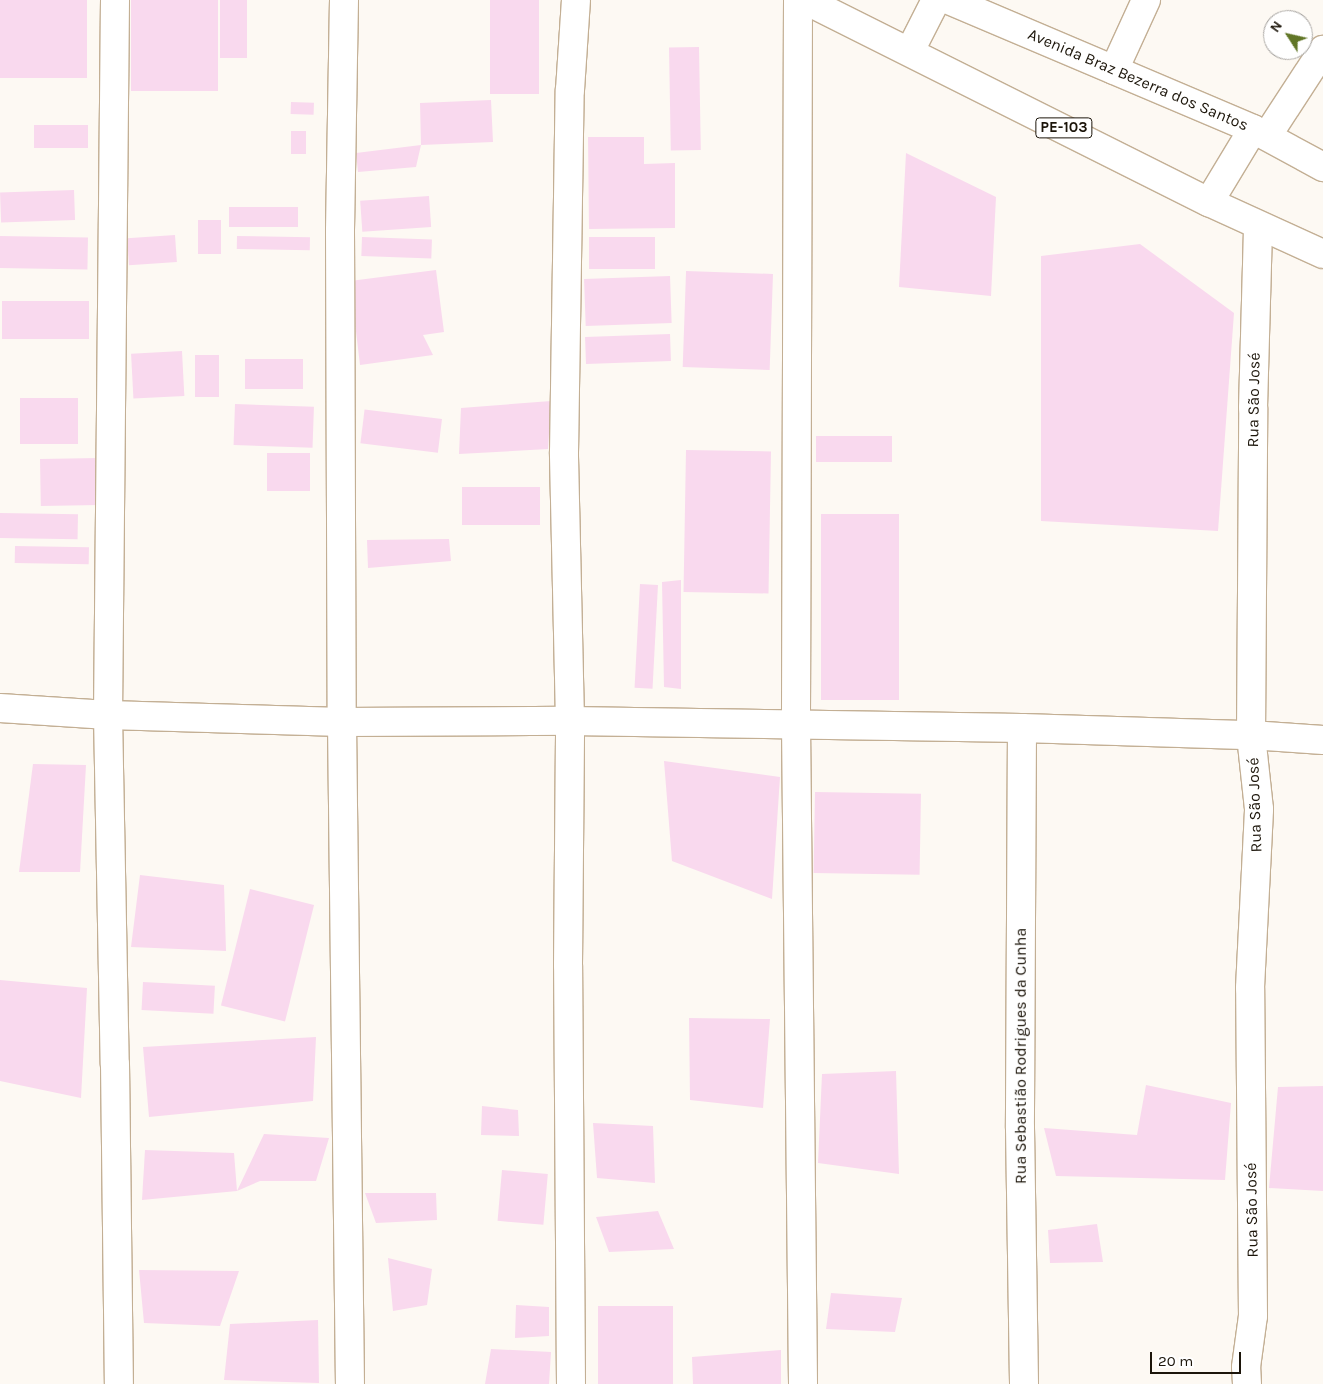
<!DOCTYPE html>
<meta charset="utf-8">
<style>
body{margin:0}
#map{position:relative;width:1323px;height:1384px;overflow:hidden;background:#fdf9f3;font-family:Karla,sans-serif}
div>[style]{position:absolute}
.building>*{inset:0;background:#f9d9ee;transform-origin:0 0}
.roads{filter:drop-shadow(1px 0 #c3af94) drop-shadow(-1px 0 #c3af94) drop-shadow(0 1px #c3af94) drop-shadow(0 -1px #c3af94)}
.minor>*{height:28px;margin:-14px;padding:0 14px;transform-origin:14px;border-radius:14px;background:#fff}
.major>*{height:28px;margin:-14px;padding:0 14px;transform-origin:14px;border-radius:14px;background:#fff}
span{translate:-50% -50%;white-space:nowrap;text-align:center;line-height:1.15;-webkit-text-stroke:4px #fff;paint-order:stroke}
.shield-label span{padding:1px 4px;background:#fff;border:1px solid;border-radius:4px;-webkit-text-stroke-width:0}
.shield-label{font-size:15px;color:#1c150a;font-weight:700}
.street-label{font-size:16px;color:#1c150a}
.north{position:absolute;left:1263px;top:10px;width:50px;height:50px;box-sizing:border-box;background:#fff;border:1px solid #a4a19d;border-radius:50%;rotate:305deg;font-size:14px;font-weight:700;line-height:20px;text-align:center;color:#1c150a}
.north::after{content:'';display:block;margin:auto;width:18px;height:22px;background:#617627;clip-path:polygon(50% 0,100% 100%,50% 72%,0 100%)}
.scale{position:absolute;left:1150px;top:1352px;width:91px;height:22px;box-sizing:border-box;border:2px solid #1c150a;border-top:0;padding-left:6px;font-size:15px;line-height:18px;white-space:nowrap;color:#1c150a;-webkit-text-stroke:4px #fff;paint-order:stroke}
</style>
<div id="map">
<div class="building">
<i style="left:0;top:0;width:87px;height:78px"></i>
<i style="left:131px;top:0;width:87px;height:91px"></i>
<i style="left:220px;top:0;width:27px;height:58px"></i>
<i style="left:490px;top:0;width:49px;height:94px"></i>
<i style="left:699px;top:47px;width:103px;height:30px;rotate:89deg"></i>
<i style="clip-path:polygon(491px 100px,493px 142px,421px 145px,416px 167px,358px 172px,356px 153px,421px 145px,420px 103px)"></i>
<i style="left:291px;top:102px;width:23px;height:12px;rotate:2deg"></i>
<i style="left:34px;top:125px;width:54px;height:23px"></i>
<i style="left:306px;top:131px;width:23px;height:15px;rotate:90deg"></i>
<i style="clip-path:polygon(588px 137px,644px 137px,644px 164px,675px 163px,675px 228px,589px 229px)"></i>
<i style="clip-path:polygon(906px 153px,996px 197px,991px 296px,899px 287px)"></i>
<i style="left:74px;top:190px;width:30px;height:74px;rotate:88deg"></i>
<i style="left:429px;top:196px;width:31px;height:69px;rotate:86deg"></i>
<i style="left:298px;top:207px;width:20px;height:69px;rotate:90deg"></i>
<i style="left:221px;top:220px;width:34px;height:23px;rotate:90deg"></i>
<i style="left:175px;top:235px;width:27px;height:48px;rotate:86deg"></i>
<i style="left:0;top:236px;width:88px;height:32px;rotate:1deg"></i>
<i style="left:237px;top:236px;width:73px;height:13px;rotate:1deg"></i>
<i style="left:362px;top:237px;width:70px;height:19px;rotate:2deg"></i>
<i style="left:655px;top:237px;width:32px;height:66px;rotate:90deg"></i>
<i style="clip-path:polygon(1140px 244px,1234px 313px,1218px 531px,1041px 521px,1041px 256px)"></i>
<i style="clip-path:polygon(436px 270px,444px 332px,423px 335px,433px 355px,360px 365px,350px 281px)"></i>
<i style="left:773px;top:274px;width:96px;height:87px;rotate:92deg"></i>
<i style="left:670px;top:276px;width:47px;height:86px;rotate:88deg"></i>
<i style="left:89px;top:301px;width:38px;height:87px;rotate:90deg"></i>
<i style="left:670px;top:334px;width:27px;height:85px;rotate:88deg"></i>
<i style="left:182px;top:351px;width:45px;height:51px;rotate:87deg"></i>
<i style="left:219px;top:355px;width:42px;height:24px;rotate:90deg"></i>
<i style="left:245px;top:359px;width:58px;height:30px"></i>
<i style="left:20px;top:398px;width:58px;height:46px"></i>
<i style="clip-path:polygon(551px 401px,548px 449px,459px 454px,461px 408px)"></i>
<i style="left:235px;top:404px;width:79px;height:41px;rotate:2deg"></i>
<i style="left:442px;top:419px;width:34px;height:78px;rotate:97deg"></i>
<i style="left:816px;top:436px;width:76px;height:26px"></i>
<i style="left:686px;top:450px;width:85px;height:142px;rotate:1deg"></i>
<i style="left:267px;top:453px;width:43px;height:38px"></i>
<i style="left:98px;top:458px;width:47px;height:58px;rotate:89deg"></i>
<i style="left:540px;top:487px;width:38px;height:78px;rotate:90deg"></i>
<i style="left:0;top:513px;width:78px;height:25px;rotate:1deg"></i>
<i style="left:899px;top:514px;width:186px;height:78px;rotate:90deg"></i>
<i style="clip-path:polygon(449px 539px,451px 561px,368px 568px,367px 540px)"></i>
<i style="left:15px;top:546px;width:74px;height:17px;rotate:1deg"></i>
<i style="clip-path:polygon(681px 580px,681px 689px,664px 687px,662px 582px)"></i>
<i style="left:640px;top:584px;width:18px;height:104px;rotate:3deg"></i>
<i style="clip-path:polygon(664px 761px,780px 777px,772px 899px,672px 861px)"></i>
<i style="clip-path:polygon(33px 764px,86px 765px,80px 872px,19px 872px)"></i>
<i style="left:815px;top:792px;width:106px;height:81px;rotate:1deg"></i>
<i style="clip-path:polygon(140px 875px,224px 885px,226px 951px,131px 947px)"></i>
<i style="left:250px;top:889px;width:66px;height:120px;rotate:14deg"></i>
<i style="clip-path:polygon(0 980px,87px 988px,81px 1098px,0 1081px)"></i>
<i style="left:143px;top:982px;width:72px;height:28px;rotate:3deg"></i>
<i style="clip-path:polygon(689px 1018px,770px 1019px,763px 1108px,690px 1100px)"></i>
<i style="clip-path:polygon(316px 1037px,313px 1101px,149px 1117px,143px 1047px)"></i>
<i style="clip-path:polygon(896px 1071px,899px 1174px,818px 1163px,822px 1074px)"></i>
<i style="clip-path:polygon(1146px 1085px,1231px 1103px,1225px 1180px,1056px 1176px,1044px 1128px,1137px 1135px)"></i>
<i style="clip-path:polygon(1323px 1086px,1323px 1191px,1269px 1188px,1278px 1087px)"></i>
<i style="clip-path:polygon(482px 1106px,518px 1110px,519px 1136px,481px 1135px)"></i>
<i style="clip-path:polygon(593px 1123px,653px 1126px,655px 1183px,597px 1178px)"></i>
<i style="clip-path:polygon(264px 1134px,329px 1138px,316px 1181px,260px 1181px,237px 1191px)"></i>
<i style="clip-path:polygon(145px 1150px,234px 1153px,237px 1191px,142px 1200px)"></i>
<i style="left:502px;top:1170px;width:46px;height:51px;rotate:5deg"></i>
<i style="clip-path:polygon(365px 1193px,436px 1193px,437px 1220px,376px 1223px)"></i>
<i style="clip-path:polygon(658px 1211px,674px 1249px,609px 1252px,596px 1217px)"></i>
<i style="clip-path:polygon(1097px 1224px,1103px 1262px,1050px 1263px,1048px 1230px)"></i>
<i style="clip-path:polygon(388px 1258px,432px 1269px,427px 1305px,393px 1311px)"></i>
<i style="clip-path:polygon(139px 1270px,239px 1271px,220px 1326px,144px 1323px)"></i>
<i style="clip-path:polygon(831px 1293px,902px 1298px,895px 1332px,826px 1329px)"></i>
<i style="clip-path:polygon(516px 1305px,549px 1307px,549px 1336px,515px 1338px)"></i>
<i style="left:598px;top:1306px;width:75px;height:78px"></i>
<i style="clip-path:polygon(318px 1320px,319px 1383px,224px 1380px,230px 1324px)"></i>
<i style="clip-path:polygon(491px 1349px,551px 1352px,549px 1384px,485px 1384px)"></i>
<i style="clip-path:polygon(781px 1350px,781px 1384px,693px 1384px,692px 1357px)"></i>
</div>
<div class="roads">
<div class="minor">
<i style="left:115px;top:0;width:715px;rotate:90.56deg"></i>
<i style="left:108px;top:715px;width:349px;rotate:88.9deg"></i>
<i style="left:115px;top:1064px;width:320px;rotate:89.3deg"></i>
<i style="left:344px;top:0;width:231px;rotate:91deg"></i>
<i style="left:340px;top:231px;width:491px;rotate:89.8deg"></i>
<i style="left:342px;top:722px;width:662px;rotate:89.31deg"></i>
<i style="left:798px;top:0;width:725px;rotate:90.16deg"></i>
<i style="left:796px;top:725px;width:659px;rotate:89.39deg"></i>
<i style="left:949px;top:0;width:330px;rotate:23deg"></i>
<i style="left:1253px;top:129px;width:80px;rotate:28.5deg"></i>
<i style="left:910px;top:51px;width:57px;rotate:-63deg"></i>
<i style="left:1114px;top:70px;width:77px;rotate:-65.4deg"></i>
<i style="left:1267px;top:136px;width:103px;rotate:-56.9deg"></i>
<i style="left:1209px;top:202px;width:85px;rotate:-58.9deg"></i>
<i style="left:0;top:708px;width:108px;rotate:3.7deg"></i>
<i style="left:108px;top:715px;width:234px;rotate:1.7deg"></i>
<i style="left:342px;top:722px;width:228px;rotate:-0.3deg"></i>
<i style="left:570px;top:721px;width:452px;rotate:0.9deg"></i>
<i style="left:1022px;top:728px;width:229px;rotate:1.8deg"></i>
<i style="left:1251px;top:735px;width:72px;rotate:4deg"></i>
<i style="left:1022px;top:728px;width:400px;rotate:90.3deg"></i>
<i style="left:1020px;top:1128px;width:256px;rotate:89.1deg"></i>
<i style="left:571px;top:1384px;width:419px;rotate:-90.4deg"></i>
<i style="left:568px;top:965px;width:244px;rotate:-89.5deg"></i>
<i style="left:570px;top:721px;width:269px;rotate:-91.3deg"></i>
<i style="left:564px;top:452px;width:362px;rotate:-89.1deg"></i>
<i style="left:570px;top:90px;width:90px;rotate:-86.2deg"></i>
<i style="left:1247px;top:1384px;width:17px;rotate:-93deg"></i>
<i style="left:1246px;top:1367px;width:51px;rotate:-82.2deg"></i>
<i style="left:1253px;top:1316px;width:328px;rotate:-90.5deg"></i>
<i style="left:1250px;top:988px;width:179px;rotate:-87.1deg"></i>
<i style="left:1259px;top:809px;width:74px;rotate:-96.2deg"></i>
<i style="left:1251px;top:735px;width:327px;rotate:-89.6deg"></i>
<i style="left:1253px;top:408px;width:182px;rotate:-88.4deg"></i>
</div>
<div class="major">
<i style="left:805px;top:0;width:452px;rotate:26.6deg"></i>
<i style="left:1209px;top:202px;width:125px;rotate:24.5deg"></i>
</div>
</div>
<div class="shield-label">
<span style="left:1064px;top:128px">PE-103</span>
</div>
<div class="street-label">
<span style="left:1138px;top:80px;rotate:23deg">Avenida Braz Bezerra dos Santos</span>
<span style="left:1254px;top:400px;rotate:-89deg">Rua São José</span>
<span style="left:1255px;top:805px;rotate:-92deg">Rua São José</span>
<span style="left:1021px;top:1056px;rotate:-90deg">Rua Sebastião Rodrigues da Cunha</span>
<span style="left:1252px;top:1210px;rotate:-91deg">Rua São José</span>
</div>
<div class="north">N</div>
<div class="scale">20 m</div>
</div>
